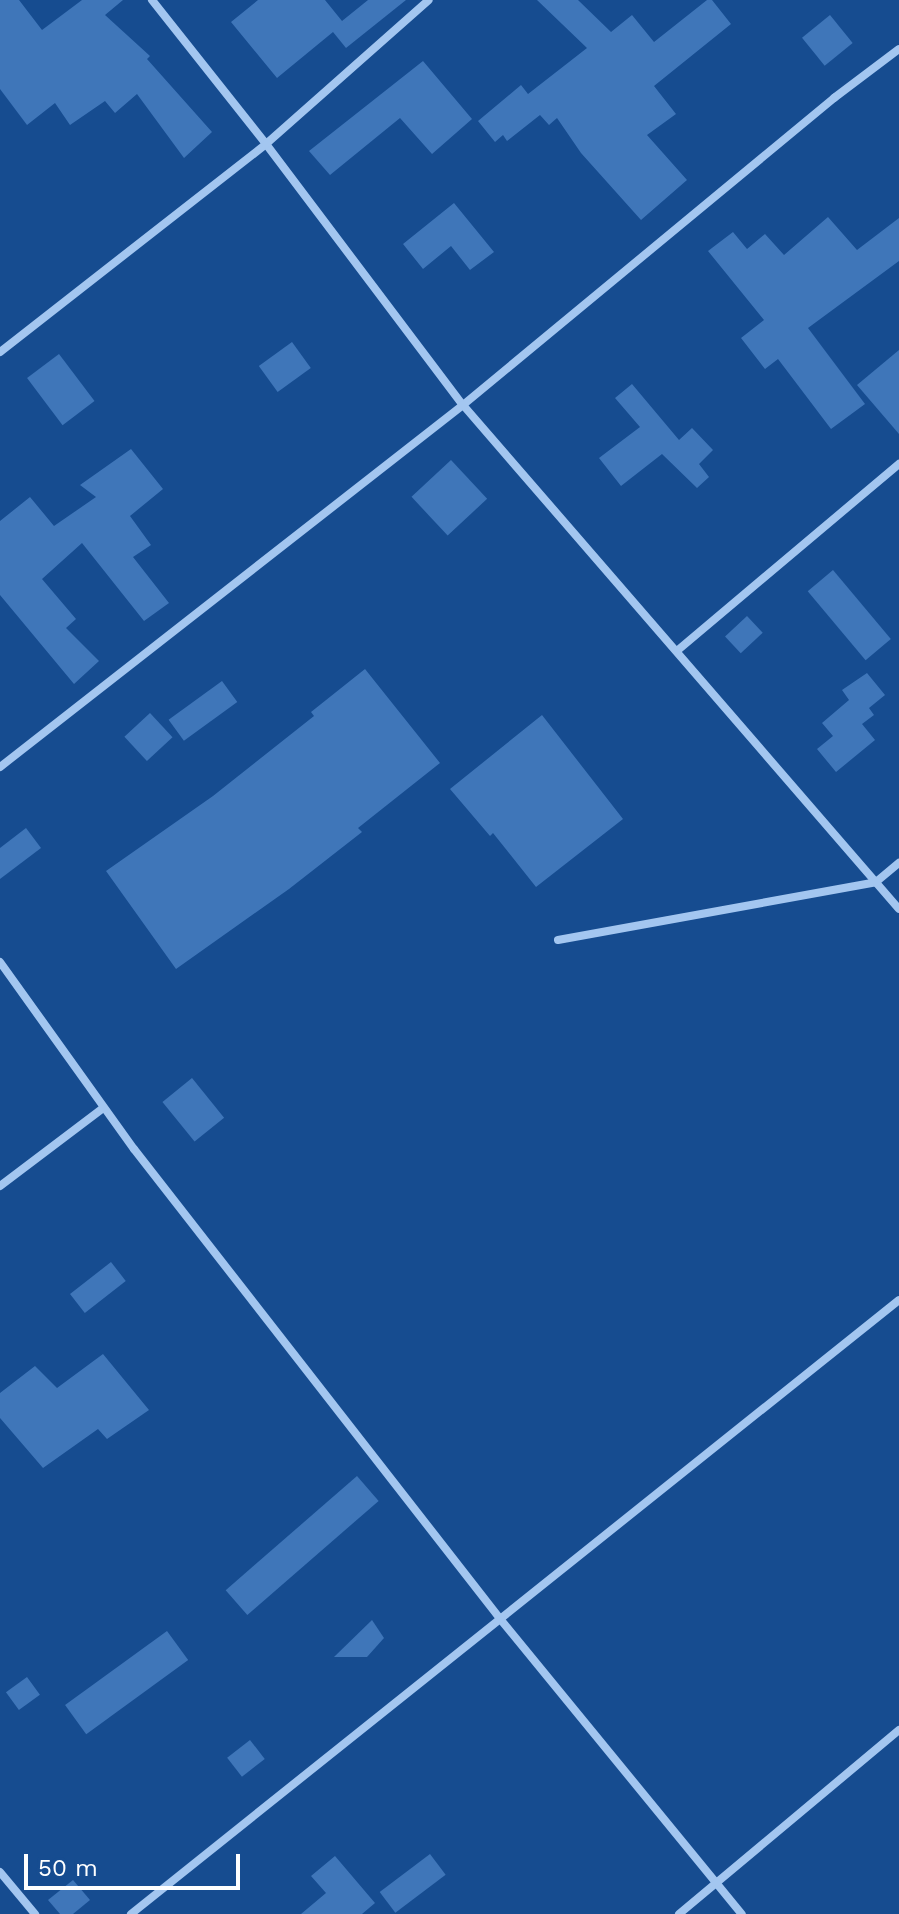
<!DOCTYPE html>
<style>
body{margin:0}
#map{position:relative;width:899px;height:1914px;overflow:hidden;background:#164c90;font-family:"Work Sans",sans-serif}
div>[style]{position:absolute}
.building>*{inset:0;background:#3f76b9;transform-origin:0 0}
.street>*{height:8px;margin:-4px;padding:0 4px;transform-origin:4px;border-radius:4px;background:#a3c6f0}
span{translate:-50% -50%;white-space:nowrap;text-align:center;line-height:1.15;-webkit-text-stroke:7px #164c90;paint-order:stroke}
.scale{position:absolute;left:24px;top:1854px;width:216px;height:36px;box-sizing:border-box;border:4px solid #fff;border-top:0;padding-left:10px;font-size:24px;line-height:28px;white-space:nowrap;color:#fff;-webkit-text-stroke:6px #164c90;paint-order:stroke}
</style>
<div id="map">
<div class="building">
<i style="clip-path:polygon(0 0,19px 0,42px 30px,82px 0,123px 0,105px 15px,150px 56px,147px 59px,212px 132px,184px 158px,137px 94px,115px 113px,105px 101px,70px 125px,55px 103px,27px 125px,0 89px)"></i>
<i style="clip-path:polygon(258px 0,325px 0,342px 21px,368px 0,406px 0,346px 48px,333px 32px,277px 78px,231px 22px)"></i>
<i style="clip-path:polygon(537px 0,578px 0,611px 32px,632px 15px,654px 42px,707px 0,712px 0,731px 24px,654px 86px,676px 114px,647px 135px,687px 180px,641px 220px,581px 153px,557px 118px,549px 125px,540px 115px,507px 141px,503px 135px,495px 142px,478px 121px,521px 85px,528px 94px,587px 48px)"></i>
<i style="left:830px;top:15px;width:36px;height:36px;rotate:51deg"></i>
<i style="clip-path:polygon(423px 61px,472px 119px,432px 154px,400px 118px,330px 175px,309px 151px)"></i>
<i style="clip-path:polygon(454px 203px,494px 252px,470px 270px,451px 246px,423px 269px,403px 244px)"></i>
<i style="clip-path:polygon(828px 217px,857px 250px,899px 218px,899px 261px,808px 328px,865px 404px,831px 429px,778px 359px,765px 369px,741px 338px,764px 320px,708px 251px,733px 232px,747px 249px,765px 234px,784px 255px)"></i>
<i style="left:292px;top:342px;width:32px;height:41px;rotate:54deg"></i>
<i style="clip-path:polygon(899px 350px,899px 434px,857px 385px)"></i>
<i style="left:59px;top:354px;width:59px;height:40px;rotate:53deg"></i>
<i style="clip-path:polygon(632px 384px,679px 440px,692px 428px,713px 450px,699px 464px,709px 477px,697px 488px,662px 454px,621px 486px,599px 458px,640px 427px,615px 398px)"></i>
<i style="clip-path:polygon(131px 449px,163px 489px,130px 516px,151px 545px,133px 557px,169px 603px,144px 621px,82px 543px,42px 579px,76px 619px,66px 628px,99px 661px,74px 684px,0 595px,0 521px,30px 497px,54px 526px,96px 497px,80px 485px)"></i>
<i style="left:451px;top:460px;width:53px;height:54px;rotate:47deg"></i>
<i style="left:833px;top:570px;width:90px;height:33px;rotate:50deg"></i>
<i style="left:747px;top:616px;width:23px;height:30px;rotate:47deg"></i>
<i style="clip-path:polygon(365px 669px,440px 763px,358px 828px,362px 832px,289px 889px,176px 969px,106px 871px,213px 796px,314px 716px,311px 712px)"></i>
<i style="clip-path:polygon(867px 673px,885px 695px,869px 708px,874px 715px,862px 724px,875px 740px,836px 772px,817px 749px,833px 736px,822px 723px,849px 700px,842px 690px)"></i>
<i style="left:222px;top:681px;width:26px;height:66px;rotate:54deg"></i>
<i style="left:150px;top:713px;width:33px;height:35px;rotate:47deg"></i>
<i style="clip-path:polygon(542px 715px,623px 819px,536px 887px,493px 833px,490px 836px,450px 789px)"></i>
<i style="clip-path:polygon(26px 828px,41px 848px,0 879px,0 848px)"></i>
<i style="left:192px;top:1078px;width:51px;height:38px;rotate:51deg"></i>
<i style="left:111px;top:1262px;width:24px;height:52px;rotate:52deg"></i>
<i style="clip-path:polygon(103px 1354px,149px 1410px,107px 1439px,98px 1429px,43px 1468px,0 1418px,0 1393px,35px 1366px,57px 1388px)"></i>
<i style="left:357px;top:1476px;width:33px;height:174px;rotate:49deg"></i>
<i style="clip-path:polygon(372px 1620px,384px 1638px,367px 1657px,334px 1657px)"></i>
<i style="left:167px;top:1631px;width:36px;height:126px;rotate:54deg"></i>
<i style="left:27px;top:1677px;width:22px;height:26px;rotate:54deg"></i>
<i style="left:250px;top:1740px;width:24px;height:29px;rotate:52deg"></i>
<i style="left:430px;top:1854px;width:26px;height:63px;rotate:53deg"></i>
<i style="clip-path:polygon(335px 1856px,375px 1903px,362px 1914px,301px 1914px,326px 1893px,311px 1876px)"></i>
<i style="clip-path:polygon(73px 1880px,90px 1900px,73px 1914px,60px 1914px,48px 1900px)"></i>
</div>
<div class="street">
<i style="left:152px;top:0;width:184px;rotate:51.6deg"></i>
<i style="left:266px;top:144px;width:327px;rotate:53deg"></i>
<i style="left:463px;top:405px;width:666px;rotate:49.14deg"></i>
<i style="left:0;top:352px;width:338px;rotate:-38deg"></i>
<i style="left:266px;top:144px;width:217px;rotate:-41.5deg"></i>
<i style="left:678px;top:650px;width:289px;rotate:-40.1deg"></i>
<i style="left:0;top:767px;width:588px;rotate:-38.02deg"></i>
<i style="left:463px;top:405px;width:482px;rotate:-39.6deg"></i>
<i style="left:834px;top:98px;width:81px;rotate:-37deg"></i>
<i style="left:558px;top:940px;width:323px;rotate:-10.3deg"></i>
<i style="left:876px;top:882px;width:30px;rotate:-40deg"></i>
<i style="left:0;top:962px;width:230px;rotate:54.4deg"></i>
<i style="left:134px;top:1149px;width:597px;rotate:52.07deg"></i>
<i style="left:501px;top:1620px;width:380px;rotate:50.7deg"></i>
<i style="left:0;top:1186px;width:129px;rotate:-37.1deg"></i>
<i style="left:0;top:1872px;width:55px;rotate:50.2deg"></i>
<i style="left:131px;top:1914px;width:983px;rotate:-38.64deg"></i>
<i style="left:679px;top:1914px;width:287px;rotate:-39.9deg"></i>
</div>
<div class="scale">50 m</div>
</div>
